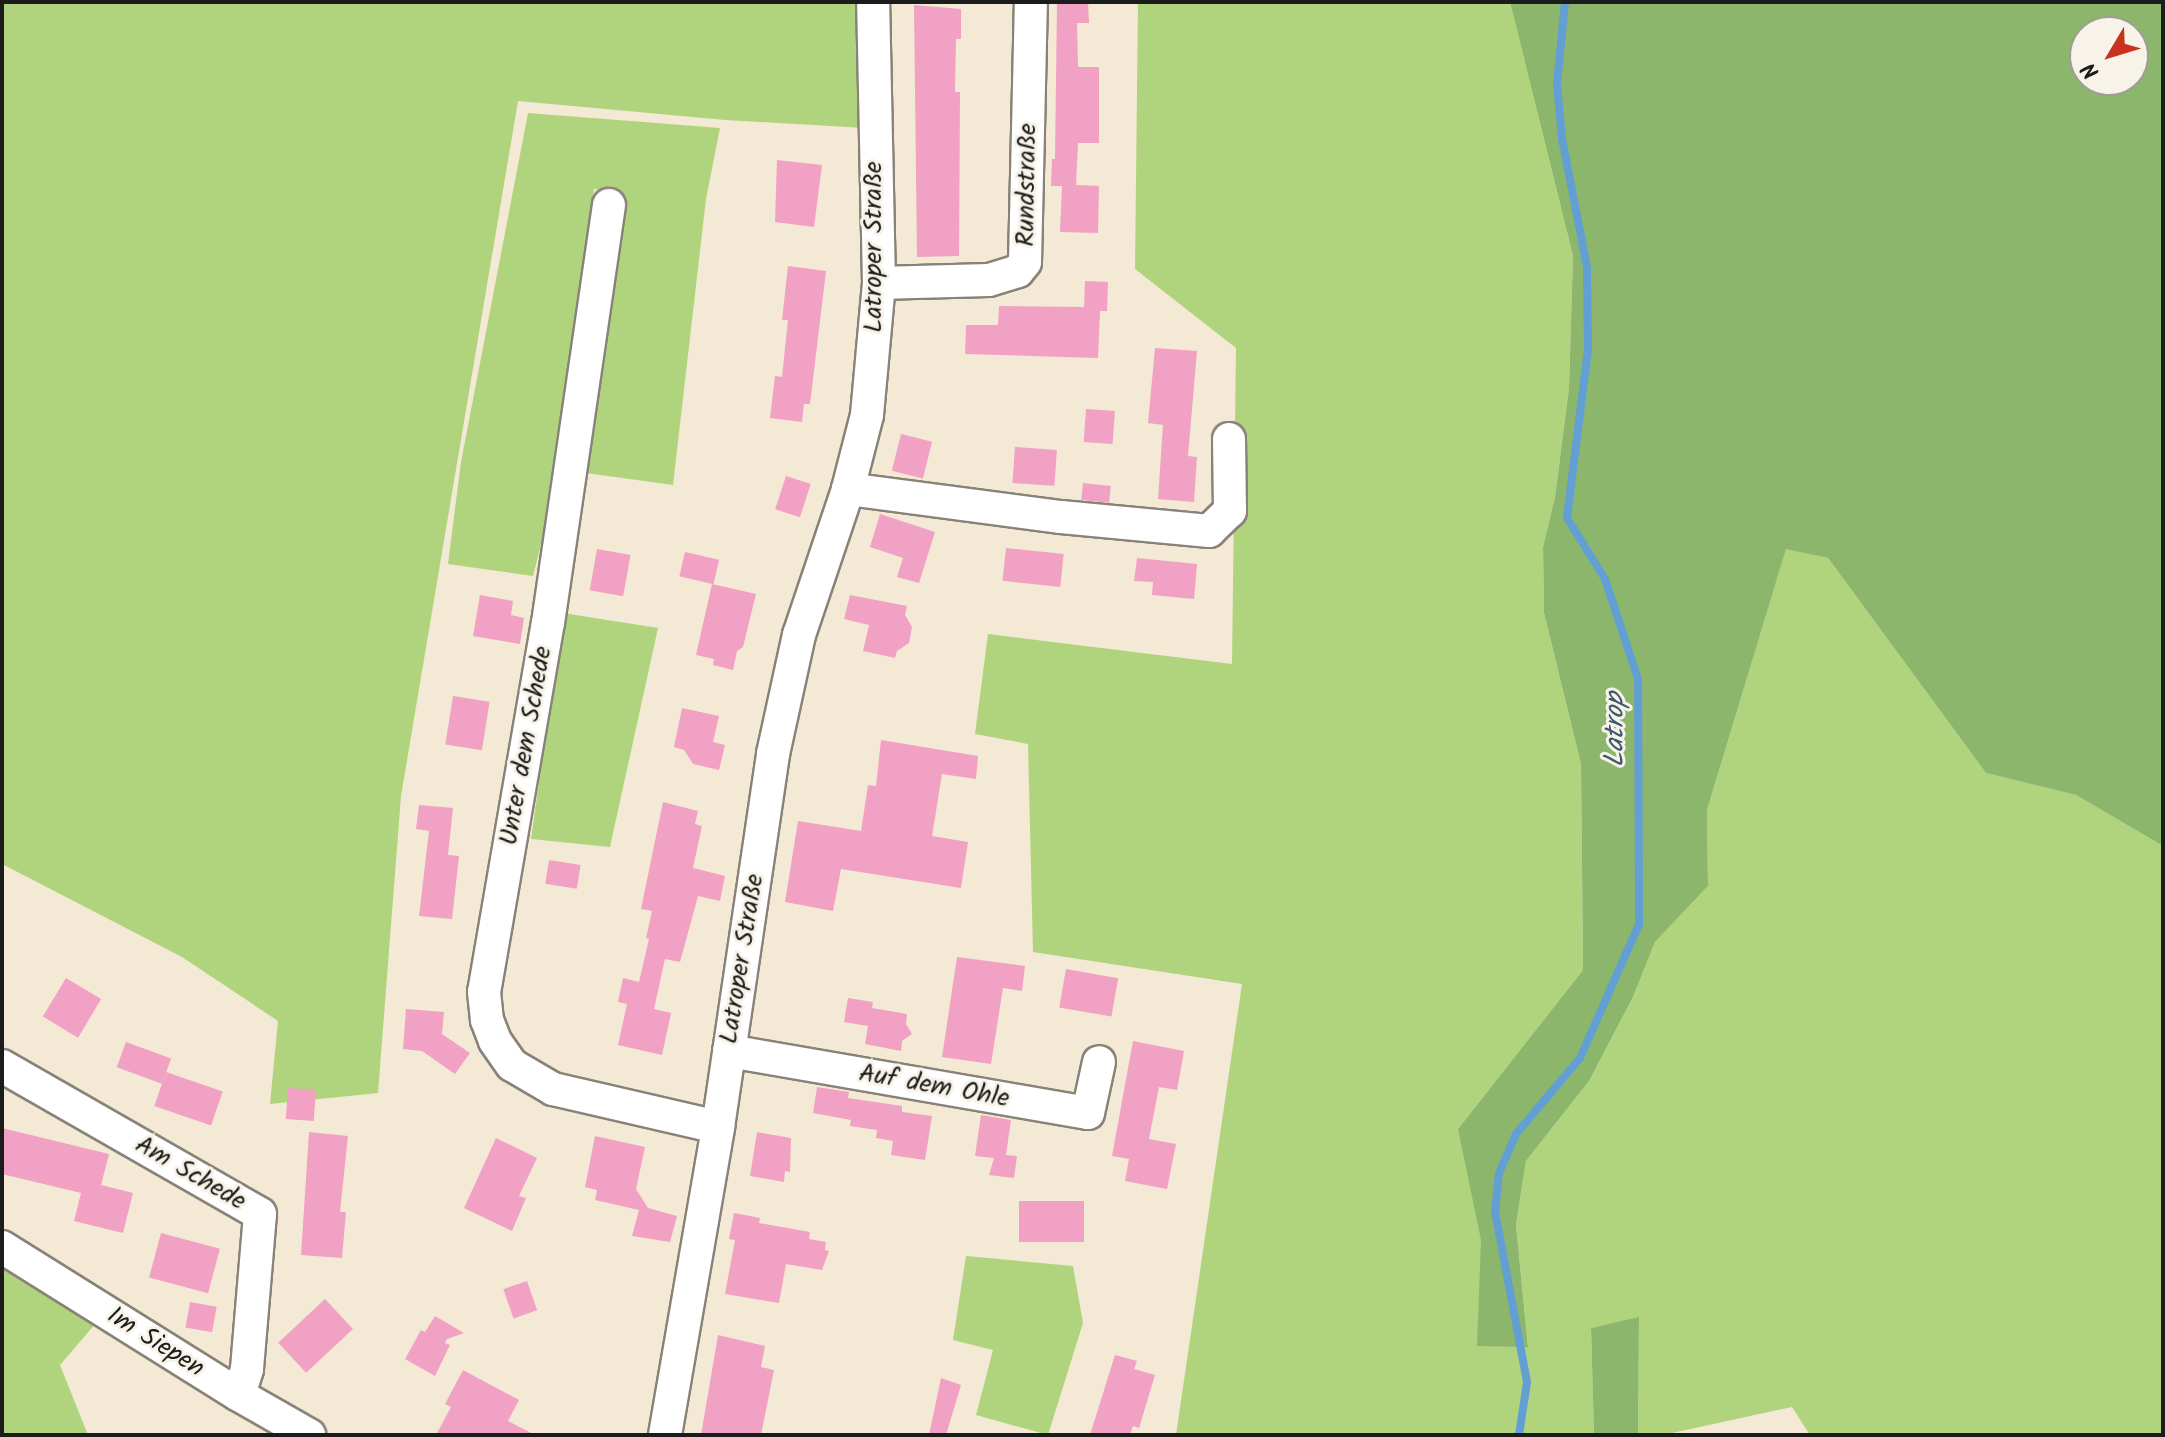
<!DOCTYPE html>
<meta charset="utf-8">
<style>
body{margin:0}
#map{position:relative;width:2165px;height:1437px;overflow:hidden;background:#f4e9d4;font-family:Kalam,sans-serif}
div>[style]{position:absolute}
.green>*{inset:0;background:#b0d47d}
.forest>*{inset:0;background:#8cb66c}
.stream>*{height:8px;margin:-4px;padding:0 4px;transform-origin:4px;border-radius:4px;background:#62a0d3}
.building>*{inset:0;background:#f0a1c4;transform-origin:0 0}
.roads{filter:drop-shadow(2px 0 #888278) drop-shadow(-2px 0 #888278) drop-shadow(0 2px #888278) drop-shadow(0 -2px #888278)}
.minor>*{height:32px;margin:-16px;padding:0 16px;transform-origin:16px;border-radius:16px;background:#fff}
span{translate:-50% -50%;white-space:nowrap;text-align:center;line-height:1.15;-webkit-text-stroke:6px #f7f3e8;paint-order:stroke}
.street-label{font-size:26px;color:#1c1c1c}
.water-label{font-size:28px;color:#3c576e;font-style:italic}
.frame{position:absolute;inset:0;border:4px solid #1c1c1c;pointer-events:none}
.north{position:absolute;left:2069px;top:16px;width:80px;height:80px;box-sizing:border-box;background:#f7f3e8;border:2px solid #9f9d96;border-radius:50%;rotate:232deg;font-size:22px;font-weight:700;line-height:32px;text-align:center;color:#1c1c1c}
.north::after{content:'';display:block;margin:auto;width:28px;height:36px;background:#c8321e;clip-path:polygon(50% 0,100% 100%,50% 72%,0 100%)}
</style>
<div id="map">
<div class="green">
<i style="clip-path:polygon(2px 2px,865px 2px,865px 128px,725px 120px,518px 101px,401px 796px,378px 1093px,270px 1104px,278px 1021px,182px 957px,2px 864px)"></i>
<i style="clip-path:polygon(1138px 2px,1510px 2px,1573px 256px,1569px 388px,1555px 497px,1543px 547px,1544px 613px,1581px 764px,1583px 970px,1458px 1129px,1528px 1346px,1516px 1225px,1526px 1161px,1589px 1081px,1633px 997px,1655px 942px,1708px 886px,1707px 810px,1786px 548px,1828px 558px,1986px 773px,2076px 795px,2163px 846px,2163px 1435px,1810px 1435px,1792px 1407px,1663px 1435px,1638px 1435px,1639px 1318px,1591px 1328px,1594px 1435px,1176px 1435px,1242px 984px,1033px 952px,1028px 744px,975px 734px,988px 634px,1232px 664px,1236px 348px,1135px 269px)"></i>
<i style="clip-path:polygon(528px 113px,720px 128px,706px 199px,673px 485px,586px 473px,621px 192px,594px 189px,560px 469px,533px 576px,448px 564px,461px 462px)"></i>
<i style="clip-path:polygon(563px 613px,658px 628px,610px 847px,531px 839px)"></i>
<i style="clip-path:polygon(966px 1256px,1073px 1266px,1083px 1323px,1048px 1435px,976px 1415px,993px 1350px,953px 1340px)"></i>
<i style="clip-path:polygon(2px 1261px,96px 1323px,60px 1365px,88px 1435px,2px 1435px)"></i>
</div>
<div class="forest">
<i style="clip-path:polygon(evenodd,1510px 2px,2163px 2px,2163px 846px,2076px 795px,1986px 773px,1828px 558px,1786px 549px,1707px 810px,1708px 886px,1655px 942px,1633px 997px,1589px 1081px,1526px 1161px,1516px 1225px,1528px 1347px,1477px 1346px,1481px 1240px,1458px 1129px,1583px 970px,1581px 764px,1544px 613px,1543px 547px,1555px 497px,1569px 388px,1573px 256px,1510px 2px,2085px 32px,2133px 32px,2133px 80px,2085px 80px,2085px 32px)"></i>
<i style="clip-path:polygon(1639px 1317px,1638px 1435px,1594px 1435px,1591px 1328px)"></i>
</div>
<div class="stream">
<i style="left:1519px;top:1435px;width:54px;rotate:-81.4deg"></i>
<i style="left:1527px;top:1382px;width:174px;rotate:-100.6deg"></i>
<i style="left:1495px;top:1211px;width:38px;rotate:-84deg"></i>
<i style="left:1499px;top:1173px;width:43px;rotate:-66.4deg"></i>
<i style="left:1516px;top:1134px;width:99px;rotate:-49.9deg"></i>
<i style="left:1580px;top:1058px;width:146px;rotate:-66.2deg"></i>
<i style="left:1639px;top:924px;width:245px;rotate:-90.2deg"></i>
<i style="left:1638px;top:679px;width:105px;rotate:-108.3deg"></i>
<i style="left:1605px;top:579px;width:72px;rotate:-121.9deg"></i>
<i style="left:1567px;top:518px;width:169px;rotate:-82.9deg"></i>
<i style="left:1588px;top:350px;width:83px;rotate:-90.7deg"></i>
<i style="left:1587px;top:267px;width:131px;rotate:-101deg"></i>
<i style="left:1562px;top:138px;width:54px;rotate:-95.3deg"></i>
<i style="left:1557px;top:84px;width:82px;rotate:-84.4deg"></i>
</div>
<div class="building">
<i style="clip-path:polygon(1057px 2px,1088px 2px,1089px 23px,1077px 23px,1078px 67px,1099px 67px,1099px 143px,1078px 143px,1076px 185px,1099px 186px,1098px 233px,1060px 232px,1062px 186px,1051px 186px,1052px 159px,1055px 159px)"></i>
<i style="clip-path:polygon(914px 5px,961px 9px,961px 39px,956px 39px,955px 92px,960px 92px,959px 256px,917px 257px)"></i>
<i style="clip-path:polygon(777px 160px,822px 165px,814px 227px,775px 222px)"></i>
<i style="clip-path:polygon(788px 266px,826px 271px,810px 404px,804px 404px,802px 422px,770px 418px,775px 376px,782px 377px,788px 320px,782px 320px)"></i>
<i style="clip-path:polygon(1085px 281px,1108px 282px,1107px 311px,1100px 311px,1098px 358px,965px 354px,966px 325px,998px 325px,999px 306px,1084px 307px)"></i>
<i style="clip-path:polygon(1155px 348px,1197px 351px,1188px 456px,1197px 457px,1194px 502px,1158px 499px,1163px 425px,1148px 423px)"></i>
<i style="left:1086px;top:409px;width:29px;height:33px;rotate:4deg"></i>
<i style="left:901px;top:434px;width:32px;height:38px;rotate:14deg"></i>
<i style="left:1015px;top:447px;width:42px;height:36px;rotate:4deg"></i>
<i style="left:786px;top:476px;width:26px;height:35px;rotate:18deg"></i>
<i style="left:1083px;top:483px;width:28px;height:17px;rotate:6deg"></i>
<i style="clip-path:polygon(880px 514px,935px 532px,919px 583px,897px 577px,903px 558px,870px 547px)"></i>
<i style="left:1006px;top:548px;width:58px;height:33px;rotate:6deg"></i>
<i style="left:597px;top:549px;width:34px;height:42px;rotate:10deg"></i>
<i style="left:685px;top:552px;width:35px;height:25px;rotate:13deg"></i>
<i style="clip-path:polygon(1137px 558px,1197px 564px,1194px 599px,1152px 595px,1153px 582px,1134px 581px)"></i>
<i style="clip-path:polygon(712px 584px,756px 594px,743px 647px,737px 651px,733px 670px,713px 665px,714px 659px,696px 655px)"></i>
<i style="clip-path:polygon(480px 595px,513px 601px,511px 615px,524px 618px,520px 644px,473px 636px)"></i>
<i style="clip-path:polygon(850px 595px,907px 606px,905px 615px,912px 627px,909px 643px,897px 651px,895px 658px,863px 651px,869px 625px,844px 619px)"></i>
<i style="left:453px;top:696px;width:37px;height:49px;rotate:9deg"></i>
<i style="clip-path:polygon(682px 708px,719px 716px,713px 742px,725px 745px,719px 770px,693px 764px,684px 750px,674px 747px)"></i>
<i style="clip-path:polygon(881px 740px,978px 756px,976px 779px,942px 774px,932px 836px,968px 842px,961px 888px,841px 869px,833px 911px,785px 902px,798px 821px,861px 831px,868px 785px,876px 786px)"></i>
<i style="clip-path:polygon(663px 802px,698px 811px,695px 824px,702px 826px,693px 868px,725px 876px,720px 901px,698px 896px,680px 962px,665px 959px,654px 1009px,671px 1013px,662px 1055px,618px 1045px,627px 1004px,618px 1002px,623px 978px,639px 982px,649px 939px,646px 938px,652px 911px,641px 909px)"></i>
<i style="clip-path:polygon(419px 805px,453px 808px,448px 855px,459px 856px,452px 919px,419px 916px,429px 831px,416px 829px)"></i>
<i style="left:549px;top:860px;width:32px;height:24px;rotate:9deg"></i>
<i style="clip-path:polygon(957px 957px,1025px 966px,1022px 991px,1003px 988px,991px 1064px,942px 1057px)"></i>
<i style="left:1066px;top:969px;width:53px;height:39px;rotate:10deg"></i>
<i style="left:66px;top:978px;width:41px;height:45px;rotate:31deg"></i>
<i style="clip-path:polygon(848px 998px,873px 1002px,872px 1008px,907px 1014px,906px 1024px,912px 1034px,902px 1041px,901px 1051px,865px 1044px,868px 1026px,844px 1022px)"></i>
<i style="clip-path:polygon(406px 1009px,444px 1012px,442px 1034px,470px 1053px,455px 1074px,422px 1051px,403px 1049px)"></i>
<i style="clip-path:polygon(1133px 1041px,1184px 1051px,1177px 1090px,1159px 1087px,1149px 1139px,1176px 1144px,1167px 1189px,1125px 1181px,1129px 1159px,1112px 1156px)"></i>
<i style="left:126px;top:1042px;width:48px;height:27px;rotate:20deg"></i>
<i style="left:166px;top:1072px;width:60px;height:36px;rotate:19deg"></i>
<i style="clip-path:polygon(817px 1087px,849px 1092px,848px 1098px,902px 1106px,902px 1112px,932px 1116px,925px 1160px,891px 1155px,893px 1141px,876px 1138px,877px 1130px,850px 1126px,851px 1120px,813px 1113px)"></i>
<i style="left:288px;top:1088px;width:28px;height:31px;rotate:4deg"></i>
<i style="clip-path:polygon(981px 1115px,1011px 1120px,1006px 1155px,1017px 1156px,1014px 1178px,989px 1175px,994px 1158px,975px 1156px)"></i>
<i style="clip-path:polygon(2px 1128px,109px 1154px,101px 1185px,133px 1193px,123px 1233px,74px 1221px,81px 1193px,2px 1174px)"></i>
<i style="clip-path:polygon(309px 1132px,348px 1136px,340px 1212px,346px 1212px,342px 1258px,301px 1255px)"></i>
<i style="clip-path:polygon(757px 1132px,791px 1138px,790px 1172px,785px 1171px,784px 1182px,750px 1176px)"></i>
<i style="clip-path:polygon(595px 1136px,645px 1147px,636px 1189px,648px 1208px,677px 1216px,670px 1242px,632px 1236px,639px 1210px,595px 1200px,597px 1190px,585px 1187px)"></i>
<i style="clip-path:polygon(496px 1138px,537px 1158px,519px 1196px,526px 1198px,512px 1231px,464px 1208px)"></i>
<i style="left:1084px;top:1201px;width:41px;height:65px;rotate:90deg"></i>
<i style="clip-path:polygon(734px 1213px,760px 1218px,759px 1223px,810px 1232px,809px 1239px,826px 1242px,825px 1250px,829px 1251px,822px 1270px,786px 1264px,779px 1303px,725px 1294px,735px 1240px,729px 1239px)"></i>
<i style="left:161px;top:1233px;width:61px;height:46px;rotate:15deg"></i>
<i style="left:527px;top:1281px;width:31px;height:25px;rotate:71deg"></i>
<i style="left:325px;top:1299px;width:41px;height:64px;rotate:47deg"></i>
<i style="left:190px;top:1302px;width:27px;height:26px;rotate:10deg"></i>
<i style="clip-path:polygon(435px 1316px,464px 1333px,447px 1339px,445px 1343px,450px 1345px,435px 1376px,405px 1359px,421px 1330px,425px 1332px)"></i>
<i style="clip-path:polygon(718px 1335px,765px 1346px,761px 1367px,774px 1370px,761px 1435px,701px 1435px)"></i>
<i style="clip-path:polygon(1115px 1355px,1137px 1361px,1134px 1369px,1155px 1375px,1139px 1428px,1133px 1426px,1130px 1435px,1090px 1435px)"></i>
<i style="clip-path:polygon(463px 1370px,519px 1400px,508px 1421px,535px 1435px,436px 1435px,451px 1407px,445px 1404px)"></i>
<i style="clip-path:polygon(941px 1378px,961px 1385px,946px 1435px,929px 1435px)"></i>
</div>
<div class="roads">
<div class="minor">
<i style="left:609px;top:205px;width:421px;rotate:98.3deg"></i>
<i style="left:548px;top:622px;width:375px;rotate:99.8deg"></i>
<i style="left:484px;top:992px;width:28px;rotate:84deg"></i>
<i style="left:487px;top:1020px;width:22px;rotate:69deg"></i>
<i style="left:495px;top:1041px;width:29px;rotate:55deg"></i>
<i style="left:512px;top:1065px;width:48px;rotate:30.3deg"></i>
<i style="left:553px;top:1089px;width:169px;rotate:13deg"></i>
<i style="left:879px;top:283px;width:110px;rotate:-1.6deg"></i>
<i style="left:989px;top:280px;width:30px;rotate:-17deg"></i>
<i style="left:1018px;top:271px;width:11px;rotate:-52deg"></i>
<i style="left:1025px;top:262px;width:260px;rotate:-88.7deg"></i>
<i style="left:848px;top:489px;width:215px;rotate:7.5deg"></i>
<i style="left:1061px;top:517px;width:149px;rotate:5.4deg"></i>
<i style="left:1209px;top:531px;width:29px;rotate:-44deg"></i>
<i style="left:1230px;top:511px;width:72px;rotate:-90.8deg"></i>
<i style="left:729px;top:1051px;width:364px;rotate:9.8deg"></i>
<i style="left:1088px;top:1113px;width:52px;rotate:-77.8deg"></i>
<i style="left:2px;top:1066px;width:297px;rotate:29.8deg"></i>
<i style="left:260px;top:1214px;width:156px;rotate:94.8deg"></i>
<i style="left:247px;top:1369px;width:27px;rotate:107deg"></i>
<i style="left:2px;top:1247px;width:279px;rotate:32deg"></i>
<i style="left:239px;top:1395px;width:81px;rotate:29.7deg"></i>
<i style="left:665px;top:1435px;width:313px;rotate:-80.2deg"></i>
<i style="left:718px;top:1127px;width:377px;rotate:-81.6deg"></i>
<i style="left:773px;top:754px;width:122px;rotate:-77.7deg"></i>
<i style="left:799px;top:635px;width:154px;rotate:-71.4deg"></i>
<i style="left:848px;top:489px;width:76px;rotate:-75.6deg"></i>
<i style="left:867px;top:415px;width:133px;rotate:-84.8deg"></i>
<i style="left:879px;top:283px;width:281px;rotate:-91.2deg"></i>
</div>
</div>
<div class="street-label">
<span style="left:1028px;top:185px;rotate:-89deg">Rundstraße</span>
<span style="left:875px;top:247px;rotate:-90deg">Latroper Straße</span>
<span style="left:527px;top:746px;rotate:-80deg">Unter dem Schede</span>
<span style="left:743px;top:959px;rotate:-81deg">Latroper Straße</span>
<span style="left:934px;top:1087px;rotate:10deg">Auf dem Ohle</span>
<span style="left:190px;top:1174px;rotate:30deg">Am Schede</span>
<span style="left:155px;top:1343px;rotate:32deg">Im Siepen</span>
</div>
<div class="water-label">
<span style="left:1616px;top:730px;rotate:-90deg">Latrop</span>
</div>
<div class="frame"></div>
<div class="north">N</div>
</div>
